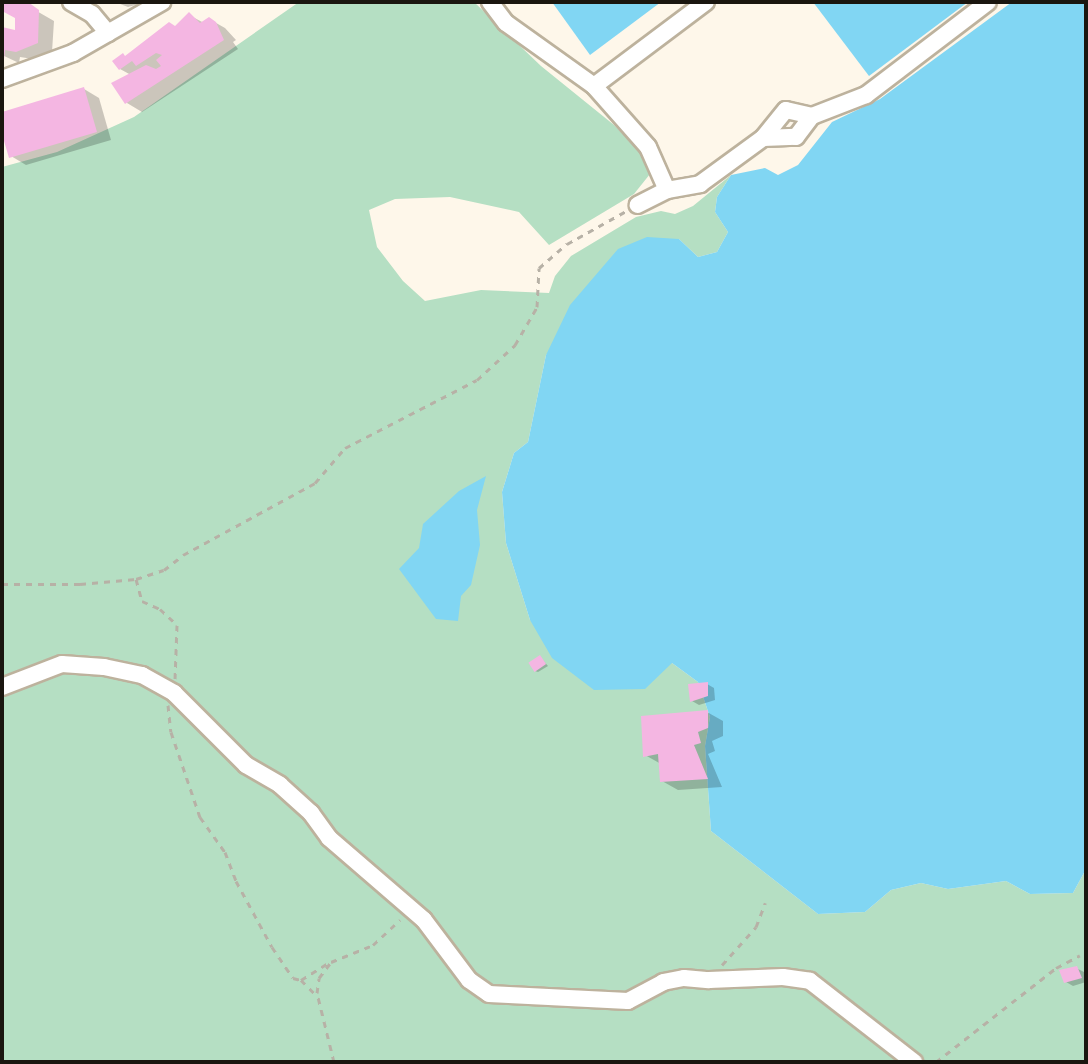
<!DOCTYPE html>
<style>
body{margin:0}
#map{position:relative;width:1088px;height:1064px;overflow:hidden;background:#fef7ea;font-family:Rubik,sans-serif}
div>[style]{position:absolute}
.green>*{inset:0;background:#b5dfc3}
.water>*{inset:0;background:#81d6f3}
.shadow>*{inset:0;background:#0003}
.building>*{inset:0;background:#f4b6e2;transform-origin:0 0}
.path>*{height:3px;margin-top:-1.5px;transform-origin:0;background:repeating-linear-gradient(90deg,#b7b1a6 0 6px,transparent 0 12px)}
.roads{filter:drop-shadow(2px 0 #bdb29d) drop-shadow(-2px 0 #bdb29d) drop-shadow(0 2px #bdb29d) drop-shadow(0 -2px #bdb29d)}
.minor>*{height:16px;margin:-8px;padding:0 8px;transform-origin:8px;border-radius:8px;background:#fff}
span{translate:-50% -50%;white-space:nowrap;text-align:center;line-height:1.15;-webkit-text-stroke:6px #fff;paint-order:stroke}
.frame{position:absolute;inset:0;border:4px solid #1a160f;pointer-events:none}
</style>
<div id="map">
<div class="green">
<i style="clip-path:polygon(299px 2px,474px 2px,541px 66px,614px 125px,644px 156px,650px 174px,634px 194px,549px 245px,519px 212px,450px 197px,395px 199px,369px 210px,377px 247px,403px 281px,425px 301px,481px 290px,549px 293px,555px 276px,571px 256px,636px 217px,661px 211px,675px 214px,693px 206px,731px 175px,717px 197px,715px 212px,728px 232px,717px 252px,698px 257px,679px 239px,546px 355px,528px 442px,514px 453px,502px 492px,506px 543px,530px 620px,672px 663px,698px 682px,710px 717px,705px 746px,711px 831px,818px 914px,865px 912px,891px 890px,921px 883px,948px 889px,1006px 881px,1030px 894px,1073px 893px,1086px 869px,1086px 1062px,2px 1062px,2px 167px,57px 152px,134px 117px)"></i>
</div>
<div class="water">
<i style="clip-path:polygon(552px 2px,661px 2px,590px 55px)"></i>
<i style="clip-path:polygon(813px 2px,968px 2px,869px 76px)"></i>
<i style="clip-path:polygon(1012px 2px,1086px 2px,1086px 869px,1073px 893px,1030px 894px,1006px 881px,948px 889px,921px 883px,891px 890px,865px 912px,818px 914px,711px 831px,705px 746px,710px 717px,698px 682px,672px 663px,645px 689px,594px 690px,552px 658px,530px 620px,506px 543px,502px 492px,514px 453px,528px 442px,546px 355px,570px 305px,618px 249px,647px 237px,679px 239px,698px 257px,717px 252px,728px 232px,715px 212px,717px 197px,731px 175px,765px 168px,778px 175px,798px 165px,832px 122px,880px 99px)"></i>
<i style="clip-path:polygon(486px 476px,477px 510px,480px 545px,471px 585px,461px 596px,458px 621px,436px 619px,399px 569px,419px 548px,423px 524px,459px 491px)"></i>
</div>
<div class="shadow">
<i style="clip-path:polygon(2px 2px,21px 2px,54px 21px,52px 52px,33px 59px,20px 57px,19px 63px,2px 55px,3px 30px,17px 33px,17px 17px,2px 9px)"></i>
<i style="clip-path:polygon(115px 2px,146px 2px,128px 7px)"></i>
<i style="clip-path:polygon(189px 15px,204px 23px,209px 19px,225px 28px,236px 40px,233px 42px,238px 49px,142px 112px,127px 103px,131px 75px,120px 69px,127px 57px,176px 28px)"></i>
<i style="clip-path:polygon(84px 89px,99px 98px,111px 140px,26px 165px,11px 156px,2px 114px)"></i>
<i style="clip-path:polygon(540px 657px,548px 666px,538px 672px,535px 671px)"></i>
<i style="clip-path:polygon(707px 684px,714px 688px,715px 700px,699px 705px,692px 701px)"></i>
<i style="clip-path:polygon(707px 712px,723px 721px,723px 736px,712px 741px,715px 751px,708px 754px,722px 787px,678px 790px,662px 781px,661px 764px,645px 755px)"></i>
<i style="clip-path:polygon(1076px 968px,1084px 972px,1086px 982px,1073px 986px,1066px 982px)"></i>
</div>
<div class="building">
<i style="clip-path:polygon(2px 2px,28px 2px,39px 10px,38px 43px,16px 52px,5px 50px,4px 59px,2px 27px,15px 30px,15px 18px,2px 11px)"></i>
<i style="clip-path:polygon(189px 12px,200px 23px,209px 17px,216px 22px,224px 40px,125px 104px,111px 83px,146px 65px,156px 69px,161px 66px,156px 60px,162px 55px,156px 53px,136px 66px,132px 61px,119px 70px,112px 61px,123px 53px,125px 56px,169px 22px,175px 26px)"></i>
<i style="clip-path:polygon(84px 87px,97px 132px,9px 158px,2px 134px,2px 112px)"></i>
<i style="left:540px;top:655px;width:11px;height:14px;rotate:56deg"></i>
<i style="clip-path:polygon(708px 682px,708px 696px,690px 702px,688px 684px)"></i>
<i style="clip-path:polygon(708px 710px,708px 728px,698px 732px,701px 743px,694px 745px,708px 779px,660px 782px,658px 754px,643px 757px,641px 716px)"></i>
<i style="clip-path:polygon(1077px 966px,1082px 978px,1064px 983px,1059px 970px)"></i>
</div>
<div class="path">
<i style="left:136px;top:579px;width:23px;rotate:75deg"></i>
<i style="left:142px;top:601px;width:20px;rotate:24deg"></i>
<i style="left:160px;top:609px;width:23px;rotate:43deg"></i>
<i style="left:177px;top:625px;width:54px;rotate:92.1deg"></i>
<i style="left:2px;top:584px;width:78px"></i>
<i style="left:80px;top:584px;width:56px;rotate:-5.1deg"></i>
<i style="left:136px;top:579px;width:29px;rotate:-18deg"></i>
<i style="left:164px;top:570px;width:24px;rotate:-38deg"></i>
<i style="left:183px;top:555px;width:150px;rotate:-28.6deg"></i>
<i style="left:315px;top:483px;width:46px;rotate:-49.4deg"></i>
<i style="left:345px;top:448px;width:148px;rotate:-27.3deg"></i>
<i style="left:477px;top:380px;width:52px;rotate:-42.6deg"></i>
<i style="left:515px;top:345px;width:44px;rotate:-59.9deg"></i>
<i style="left:537px;top:307px;width:39px;rotate:-87deg"></i>
<i style="left:539px;top:268px;width:37px;rotate:-41deg"></i>
<i style="left:567px;top:244px;width:68px;rotate:-29.2deg"></i>
<i style="left:168px;top:705px;width:27px;rotate:84deg"></i>
<i style="left:171px;top:732px;width:90px;rotate:71.2deg"></i>
<i style="left:200px;top:817px;width:43px;rotate:54.5deg"></i>
<i style="left:225px;top:852px;width:31px;rotate:69deg"></i>
<i style="left:236px;top:881px;width:75px;rotate:61.4deg"></i>
<i style="left:272px;top:947px;width:37px;rotate:56deg"></i>
<i style="left:293px;top:978px;width:8px;rotate:14deg"></i>
<i style="left:301px;top:980px;width:24px;rotate:45deg"></i>
<i style="left:722px;top:965px;width:51px;rotate:-48.2deg"></i>
<i style="left:756px;top:927px;width:26px;rotate:-69deg"></i>
<i style="left:301px;top:980px;width:31px;rotate:-32deg"></i>
<i style="left:334px;top:1062px;width:71px;rotate:-103.8deg"></i>
<i style="left:317px;top:993px;width:15px;rotate:-82deg"></i>
<i style="left:319px;top:978px;width:20px;rotate:-53deg"></i>
<i style="left:331px;top:962px;width:45px;rotate:-22deg"></i>
<i style="left:373px;top:945px;width:37px;rotate:-43deg"></i>
<i style="left:936px;top:1062px;width:152px;rotate:-38.1deg"></i>
<i style="left:1056px;top:968px;width:27px;rotate:-28deg"></i>
</div>
<div class="roads">
<div class="minor">
<i style="left:71px;top:2px;width:24px;rotate:30deg"></i>
<i style="left:92px;top:14px;width:25px;rotate:50deg"></i>
<i style="left:490px;top:2px;width:26px;rotate:53deg"></i>
<i style="left:506px;top:23px;width:108px;rotate:35.6deg"></i>
<i style="left:594px;top:86px;width:81px;rotate:48.5deg"></i>
<i style="left:648px;top:147px;width:47px;rotate:66.2deg"></i>
<i style="left:667px;top:190px;width:33px;rotate:153deg"></i>
<i style="left:2px;top:79px;width:76px;rotate:-20.1deg"></i>
<i style="left:73px;top:53px;width:103px;rotate:-29.8deg"></i>
<i style="left:594px;top:86px;width:140px;rotate:-36.9deg"></i>
<i style="left:763px;top:138px;width:33px;rotate:-2deg"></i>
<i style="left:796px;top:137px;width:26px;rotate:-53deg"></i>
<i style="left:812px;top:116px;width:58px;rotate:-21.3deg"></i>
<i style="left:866px;top:95px;width:153px;rotate:-37.3deg"></i>
<i style="left:667px;top:190px;width:34px;rotate:-10deg"></i>
<i style="left:700px;top:184px;width:78px;rotate:-36.1deg"></i>
<i style="left:763px;top:138px;width:36px;rotate:-51deg"></i>
<i style="left:786px;top:110px;width:27px;rotate:13deg"></i>
<i style="left:2px;top:687px;width:64px;rotate:-21deg"></i>
<i style="left:62px;top:664px;width:42px;rotate:4.1deg"></i>
<i style="left:104px;top:667px;width:39px;rotate:12deg"></i>
<i style="left:142px;top:675px;width:37px;rotate:29deg"></i>
<i style="left:174px;top:693px;width:102px;rotate:45deg"></i>
<i style="left:246px;top:765px;width:39px;rotate:30deg"></i>
<i style="left:280px;top:785px;width:42px;rotate:42.1deg"></i>
<i style="left:311px;top:813px;width:31px;rotate:54deg"></i>
<i style="left:329px;top:838px;width:125px;rotate:40.8deg"></i>
<i style="left:424px;top:920px;width:75px;rotate:53.1deg"></i>
<i style="left:469px;top:980px;width:24px;rotate:35deg"></i>
<i style="left:489px;top:994px;width:139px;rotate:2.9deg"></i>
<i style="left:628px;top:1001px;width:40px;rotate:-28deg"></i>
<i style="left:663px;top:982px;width:21px;rotate:-11deg"></i>
<i style="left:684px;top:978px;width:25px;rotate:5deg"></i>
<i style="left:709px;top:980px;width:74px;rotate:-2.3deg"></i>
<i style="left:783px;top:977px;width:27px;rotate:8deg"></i>
<i style="left:810px;top:981px;width:132px;rotate:37.9deg"></i>
</div>
</div>
<div class="frame"></div>
</div>
